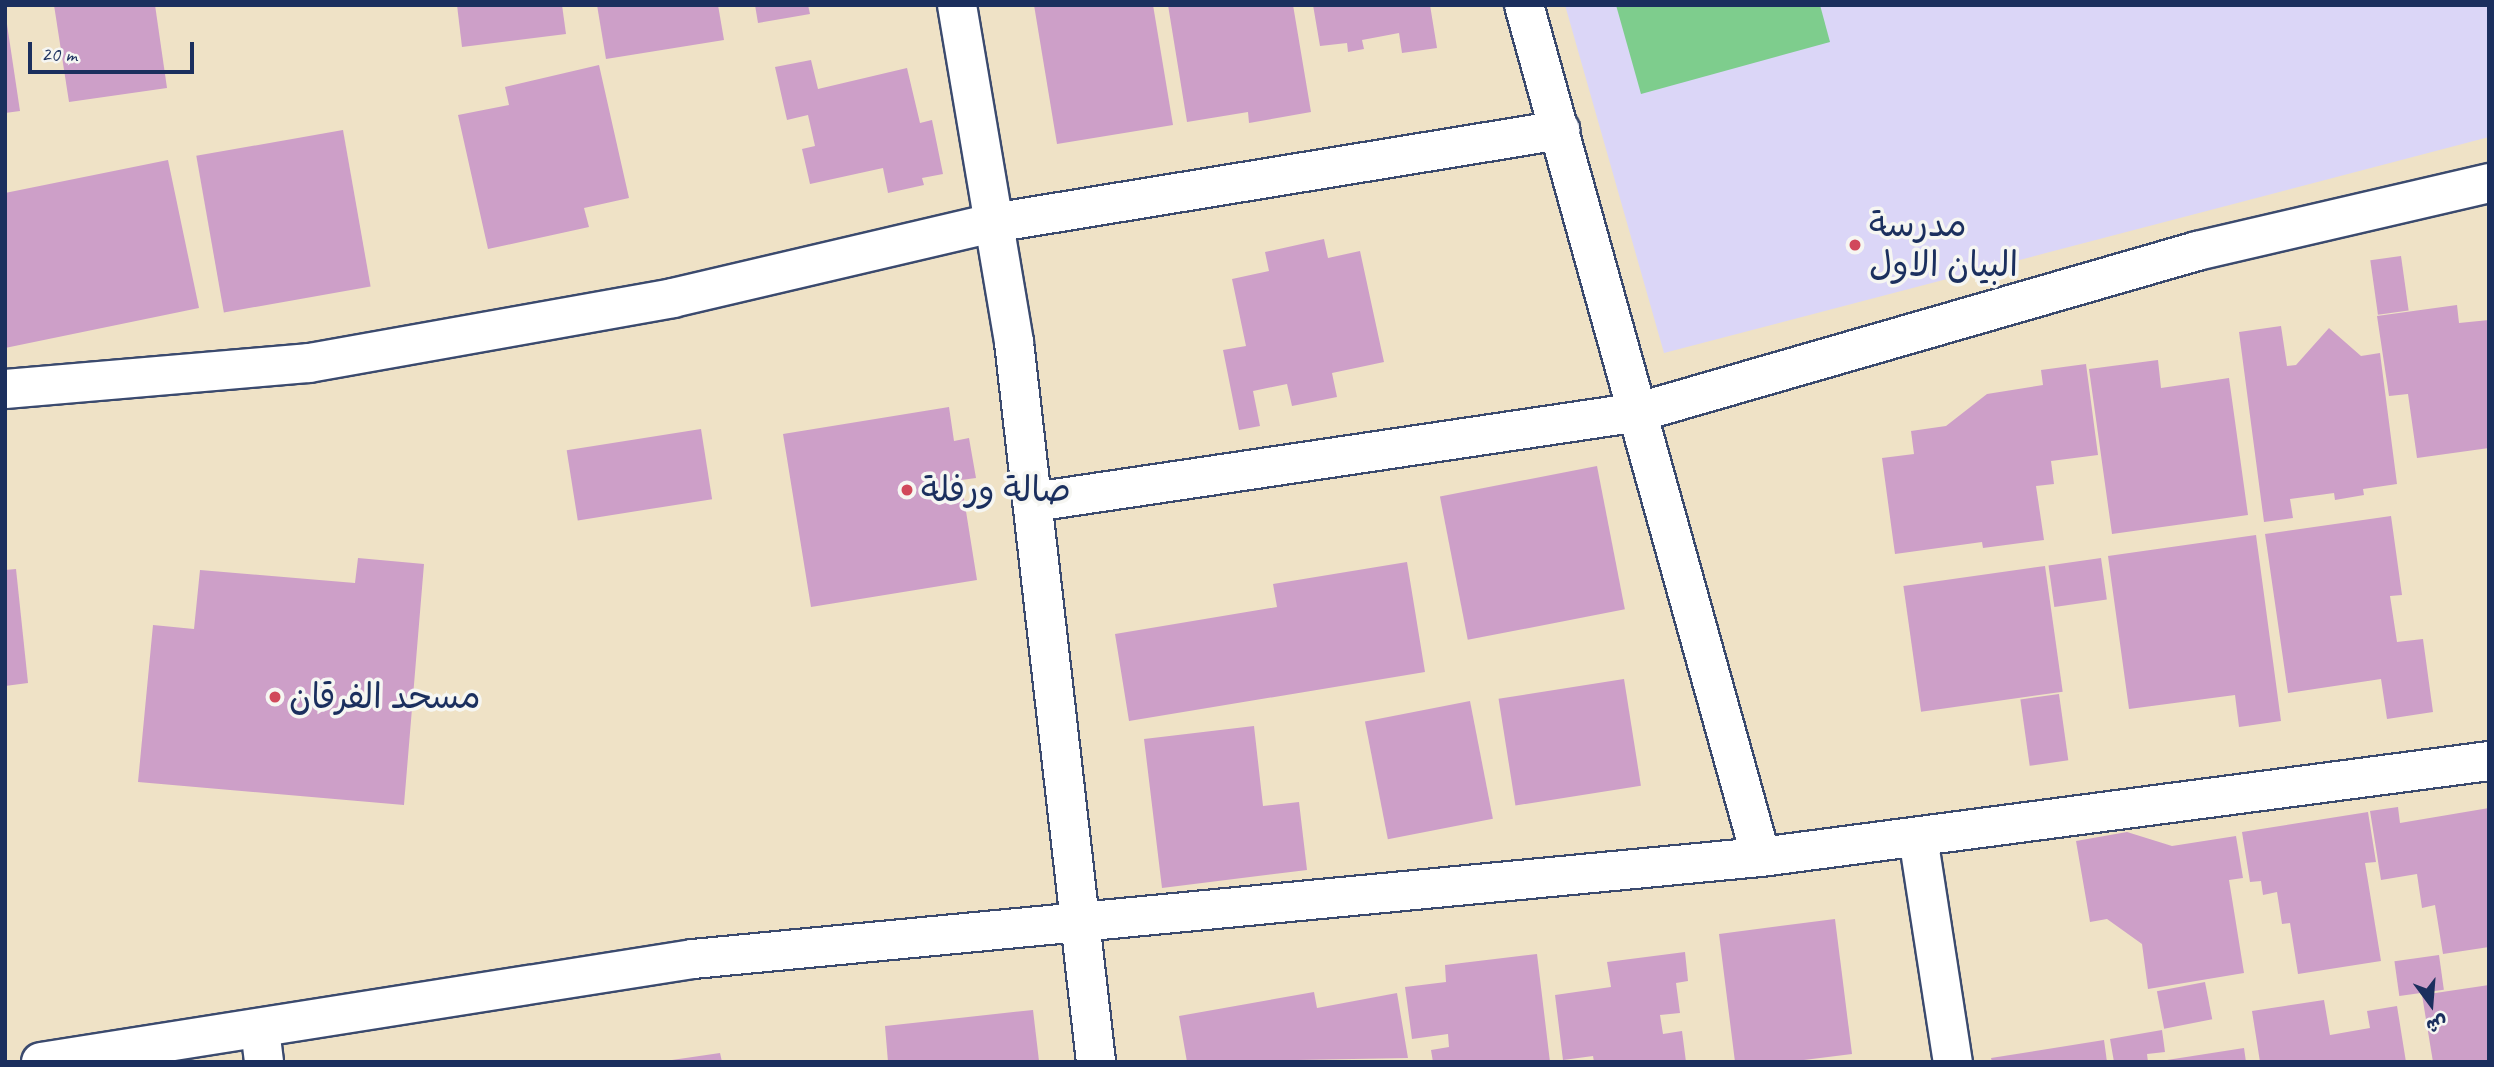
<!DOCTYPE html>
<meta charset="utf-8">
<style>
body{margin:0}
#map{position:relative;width:2494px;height:1067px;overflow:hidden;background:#efe2c6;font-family:Caveat,"Playpen Sans Arabic",sans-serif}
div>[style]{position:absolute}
.built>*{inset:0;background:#dbd6f7}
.green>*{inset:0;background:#7ecd8d}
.building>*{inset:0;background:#cd9fc8;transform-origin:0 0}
.roads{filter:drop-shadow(2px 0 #3b4a6e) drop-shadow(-2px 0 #3b4a6e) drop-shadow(0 2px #3b4a6e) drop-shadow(0 -2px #3b4a6e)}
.minor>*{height:38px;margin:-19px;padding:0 19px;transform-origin:19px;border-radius:19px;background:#fff}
.dots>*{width:19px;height:19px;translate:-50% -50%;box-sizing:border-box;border:4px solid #f6f6f2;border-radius:50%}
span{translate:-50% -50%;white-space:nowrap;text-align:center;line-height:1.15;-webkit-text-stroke:7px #f6f6f2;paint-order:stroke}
.poi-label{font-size:35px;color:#1b2f5e}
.left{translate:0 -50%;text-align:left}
.frame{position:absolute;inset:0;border:7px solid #1b2f5e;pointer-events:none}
.north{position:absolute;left:2396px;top:969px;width:70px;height:70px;-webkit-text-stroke:5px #f6f6f2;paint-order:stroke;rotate:164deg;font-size:19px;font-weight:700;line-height:28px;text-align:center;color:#1b2f5e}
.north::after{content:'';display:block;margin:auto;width:24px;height:32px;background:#1b2f5e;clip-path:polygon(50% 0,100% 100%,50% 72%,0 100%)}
.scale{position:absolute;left:28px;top:42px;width:166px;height:32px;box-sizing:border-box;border:4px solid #1b2f5e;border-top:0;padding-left:9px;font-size:21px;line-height:24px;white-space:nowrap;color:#1b2f5e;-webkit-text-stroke:5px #f6f6f2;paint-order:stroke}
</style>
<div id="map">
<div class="built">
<i style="clip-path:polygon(1565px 5px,2489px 5px,2489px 137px,1664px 353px)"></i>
</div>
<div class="green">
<i style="clip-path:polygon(1616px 5px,1820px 5px,1830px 42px,1641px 94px)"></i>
</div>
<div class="building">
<i style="clip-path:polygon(54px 5px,155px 5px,167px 88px,69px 102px)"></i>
<i style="clip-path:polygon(457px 5px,562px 5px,566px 34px,462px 47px)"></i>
<i style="clip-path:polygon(597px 5px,718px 5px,724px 40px,606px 59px)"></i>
<i style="clip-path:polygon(755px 5px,808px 5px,810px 14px,758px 23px)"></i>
<i style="clip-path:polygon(1034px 5px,1153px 5px,1173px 125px,1057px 144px)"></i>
<i style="clip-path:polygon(1168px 5px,1293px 5px,1311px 112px,1249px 123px,1248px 112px,1187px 122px)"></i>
<i style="clip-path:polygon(1313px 5px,1430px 5px,1437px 48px,1402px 53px,1399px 33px,1362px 40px,1364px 49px,1348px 52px,1347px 43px,1320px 46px)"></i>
<i style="clip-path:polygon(5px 11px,20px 111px,5px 113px)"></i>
<i style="clip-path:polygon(811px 60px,818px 89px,907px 68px,920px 123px,932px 120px,943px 174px,922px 178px,924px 185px,888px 193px,883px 168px,810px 184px,802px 149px,815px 146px,808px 115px,787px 120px,775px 67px)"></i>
<i style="clip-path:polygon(599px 65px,629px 198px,584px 208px,589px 227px,488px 249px,458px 115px,509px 105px,505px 87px)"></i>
<i style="left:343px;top:130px;width:159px;height:149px;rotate:80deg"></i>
<i style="clip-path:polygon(168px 160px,199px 308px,5px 348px,5px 193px)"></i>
<i style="clip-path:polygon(1324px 239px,1328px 258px,1360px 251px,1384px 362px,1332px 373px,1337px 397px,1292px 406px,1287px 384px,1253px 391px,1260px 426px,1239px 430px,1223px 350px,1246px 346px,1232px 279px,1269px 271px,1265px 252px)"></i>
<i style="left:2401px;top:256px;width:55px;height:31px;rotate:82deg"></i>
<i style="clip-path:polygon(2457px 305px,2459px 323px,2489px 320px,2489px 448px,2417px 458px,2408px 394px,2389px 396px,2377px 316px)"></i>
<i style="clip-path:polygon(2281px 326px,2287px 366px,2296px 365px,2329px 328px,2361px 356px,2380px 353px,2397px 484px,2363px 489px,2364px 495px,2335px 500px,2334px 493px,2290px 499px,2293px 518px,2264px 522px,2239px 332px)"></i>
<i style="clip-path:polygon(2158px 360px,2161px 388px,2229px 378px,2248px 515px,2112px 534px,2089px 369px)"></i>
<i style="clip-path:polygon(2086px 364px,2098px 455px,2051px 461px,2054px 484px,2036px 486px,2044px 540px,1983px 548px,1982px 542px,1895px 554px,1882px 458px,1914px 454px,1911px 431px,1946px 426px,1987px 394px,2043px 385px,2041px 370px)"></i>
<i style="clip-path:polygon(949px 407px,954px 441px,969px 438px,976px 478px,961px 480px,977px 580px,811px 607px,783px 434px)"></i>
<i style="left:701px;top:429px;width:71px;height:136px;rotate:81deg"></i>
<i style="left:1597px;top:466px;width:146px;height:160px;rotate:79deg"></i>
<i style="clip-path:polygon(2391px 516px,2402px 595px,2390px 596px,2397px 642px,2423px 639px,2433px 712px,2387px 719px,2381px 679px,2288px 693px,2265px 534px)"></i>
<i style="clip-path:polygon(2256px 535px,2281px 721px,2239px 727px,2235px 695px,2129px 709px,2108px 556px)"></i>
<i style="clip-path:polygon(358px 558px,424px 564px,404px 805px,138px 782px,153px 625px,194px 629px,200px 570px,355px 583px)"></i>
<i style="left:2101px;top:558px;width:42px;height:53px;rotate:82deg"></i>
<i style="clip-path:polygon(1407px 562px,1425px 672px,1129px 721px,1115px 634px,1277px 607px,1273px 584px)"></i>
<i style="left:2045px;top:566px;width:127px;height:143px;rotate:82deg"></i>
<i style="clip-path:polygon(16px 569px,28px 683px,5px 686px,5px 570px)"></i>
<i style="left:1624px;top:679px;width:108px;height:127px;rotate:81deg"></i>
<i style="left:2059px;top:694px;width:67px;height:39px;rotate:82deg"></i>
<i style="left:1470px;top:701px;width:120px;height:107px;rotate:79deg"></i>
<i style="clip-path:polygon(1254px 726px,1263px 806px,1299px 802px,1307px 870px,1162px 888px,1144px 739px)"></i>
<i style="clip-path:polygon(2398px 807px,2400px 823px,2489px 808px,2489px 947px,2443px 954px,2435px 905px,2422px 908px,2417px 874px,2381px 880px,2370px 811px)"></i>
<i style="clip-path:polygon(2368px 812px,2376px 862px,2365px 863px,2381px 961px,2298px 974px,2290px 923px,2282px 924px,2277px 892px,2263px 895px,2261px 881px,2250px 882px,2242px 832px)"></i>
<i style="clip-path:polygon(2127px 832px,2172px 846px,2236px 836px,2243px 878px,2229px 880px,2244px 973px,2148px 989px,2142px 944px,2107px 919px,2090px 922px,2076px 841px)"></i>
<i style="clip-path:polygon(1835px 919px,1852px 1054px,1788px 1062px,1735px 1062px,1719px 934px)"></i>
<i style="clip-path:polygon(1685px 952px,1688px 981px,1676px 983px,1680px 1013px,1660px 1015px,1663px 1034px,1682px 1031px,1686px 1062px,1594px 1062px,1593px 1056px,1563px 1060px,1555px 995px,1611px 987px,1607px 962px)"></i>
<i style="clip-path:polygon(1537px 954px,1550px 1062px,1433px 1062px,1431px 1050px,1449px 1047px,1448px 1034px,1412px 1039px,1405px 987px,1446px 982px,1445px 965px)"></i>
<i style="left:2439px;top:955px;width:35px;height:45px;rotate:82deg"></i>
<i style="left:2205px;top:982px;width:38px;height:49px;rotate:79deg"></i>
<i style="clip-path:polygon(2489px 985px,2489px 1062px,2433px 1062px,2422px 995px)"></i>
<i style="clip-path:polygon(1314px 992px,1317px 1008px,1397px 993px,1408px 1058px,1187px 1062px,1179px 1016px)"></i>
<i style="clip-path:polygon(2324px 1000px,2330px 1035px,2370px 1028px,2367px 1011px,2397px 1006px,2406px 1062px,2260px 1062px,2252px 1011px)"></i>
<i style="clip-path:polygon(1033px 1010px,1039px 1061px,888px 1062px,885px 1026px)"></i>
<i style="clip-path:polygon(2162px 1030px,2165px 1052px,2147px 1054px,2148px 1062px,2114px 1062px,2110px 1039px)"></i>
<i style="clip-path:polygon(2104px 1040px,2107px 1062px,1992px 1062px,1991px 1058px)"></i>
<i style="clip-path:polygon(2244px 1048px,2246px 1062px,2167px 1062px,2167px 1060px)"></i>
<i style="clip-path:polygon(720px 1053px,722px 1062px,672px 1062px,672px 1060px)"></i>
</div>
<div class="roads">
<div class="minor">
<i style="left:957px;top:5px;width:342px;rotate:80.4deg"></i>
<i style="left:1014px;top:342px;width:725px;rotate:83.5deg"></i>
<i style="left:1524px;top:5px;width:884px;rotate:74.46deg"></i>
<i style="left:5px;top:389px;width:305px;rotate:-4.9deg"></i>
<i style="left:309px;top:363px;width:370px;rotate:-10.1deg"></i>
<i style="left:673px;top:298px;width:329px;rotate:-13.2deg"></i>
<i style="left:993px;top:223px;width:575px;rotate:-9.31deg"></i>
<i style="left:1034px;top:502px;width:612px;rotate:-8.46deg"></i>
<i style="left:1639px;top:412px;width:581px;rotate:-16.09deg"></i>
<i style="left:2197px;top:251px;width:300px;rotate:-13.1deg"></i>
<i style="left:1918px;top:837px;width:228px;rotate:81.2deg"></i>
<i style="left:260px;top:1029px;width:33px;rotate:83deg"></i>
<i style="left:41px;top:1062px;width:660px;rotate:-8.98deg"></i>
<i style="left:693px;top:959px;width:1073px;rotate:-5.46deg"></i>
<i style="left:1761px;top:857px;width:734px;rotate:-7.51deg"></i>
</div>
</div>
<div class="dots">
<i style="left:1855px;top:245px;background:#d1495b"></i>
<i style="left:907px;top:490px;background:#d1495b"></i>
<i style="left:275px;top:697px;background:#d1495b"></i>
</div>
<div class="poi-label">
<span class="left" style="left:1869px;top:245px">مدرسة<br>البيان الاول</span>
<span class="left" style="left:921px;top:490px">صالة ورفلة</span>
<span class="left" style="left:289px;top:697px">مسحد الفرقان</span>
</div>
<div class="frame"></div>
<div class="north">ش</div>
<div class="scale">20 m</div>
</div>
